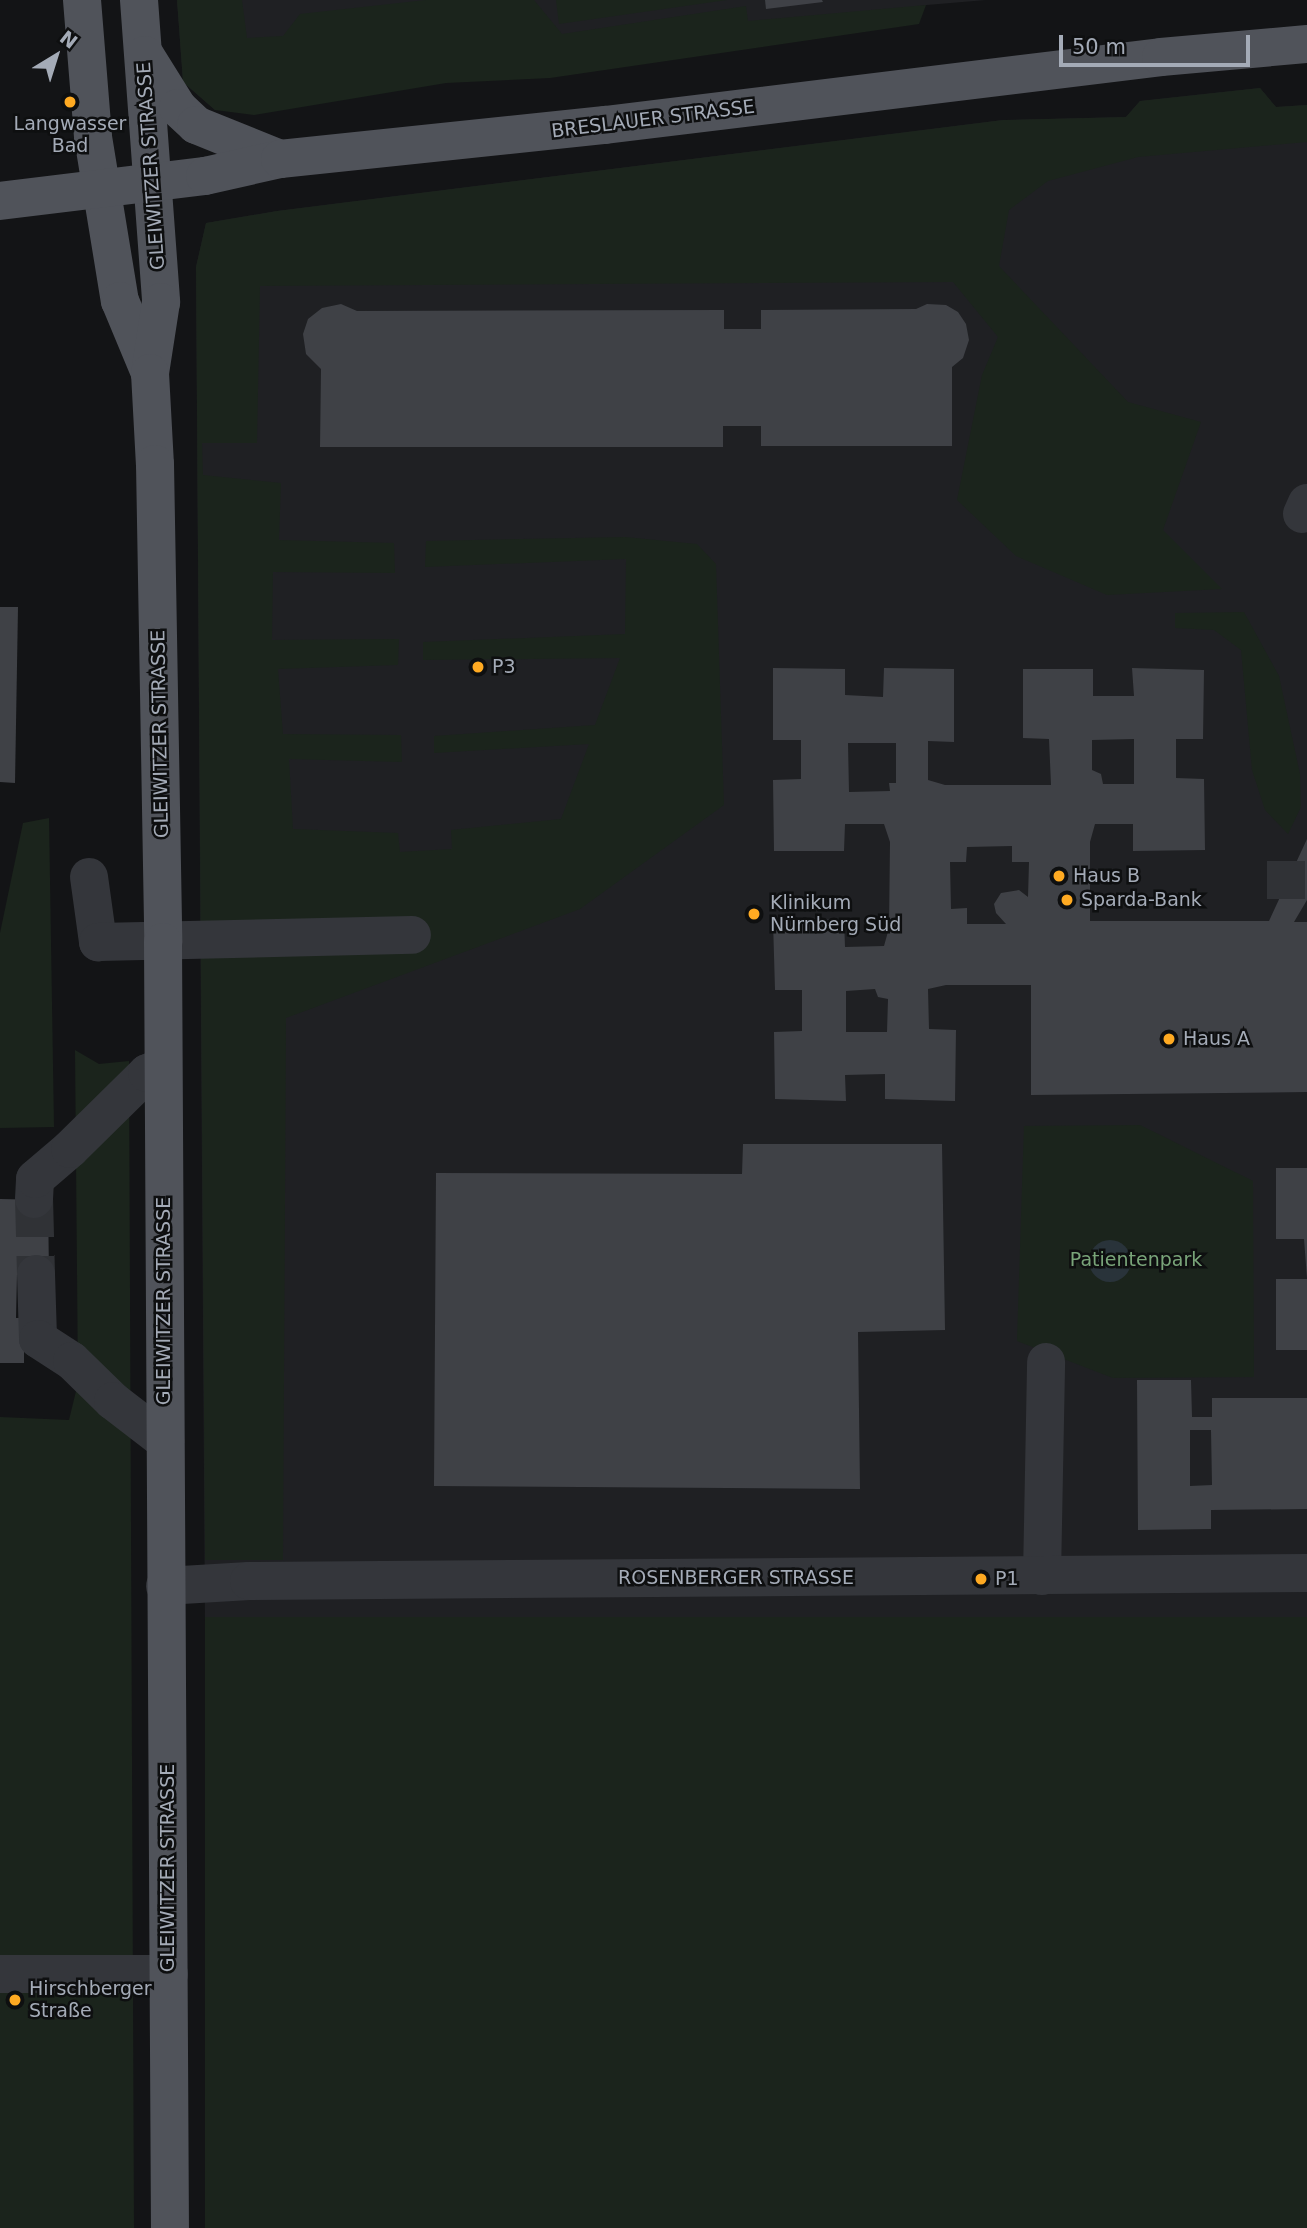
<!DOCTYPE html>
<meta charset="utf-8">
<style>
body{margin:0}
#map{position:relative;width:1307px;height:2228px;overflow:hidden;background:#131416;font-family:"DejaVu Sans",sans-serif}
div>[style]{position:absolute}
.built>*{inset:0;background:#1f2023}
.green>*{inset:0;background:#1b241c;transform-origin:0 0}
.water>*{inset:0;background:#29333a}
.round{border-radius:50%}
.building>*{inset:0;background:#3f4146;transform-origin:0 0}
.minor-tunnel>*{height:38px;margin-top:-19px;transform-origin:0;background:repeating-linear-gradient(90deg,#303236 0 38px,transparent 0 57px)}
.minor>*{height:38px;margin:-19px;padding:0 19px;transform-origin:19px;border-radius:19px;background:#34363b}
.major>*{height:38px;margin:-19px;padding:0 19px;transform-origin:19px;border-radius:19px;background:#50535a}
.dots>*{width:19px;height:19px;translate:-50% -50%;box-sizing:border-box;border:4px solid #0e0f10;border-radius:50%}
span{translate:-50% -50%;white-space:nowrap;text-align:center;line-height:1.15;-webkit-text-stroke:5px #0e0f10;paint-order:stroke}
.street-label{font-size:19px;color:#a4abb7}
.poi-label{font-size:19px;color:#a4abb7}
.left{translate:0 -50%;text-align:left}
.park-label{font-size:19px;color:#79a479}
.north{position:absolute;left:21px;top:21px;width:70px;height:70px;-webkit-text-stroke:5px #0e0f10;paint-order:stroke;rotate:38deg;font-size:19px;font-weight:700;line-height:28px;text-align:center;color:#a4abb7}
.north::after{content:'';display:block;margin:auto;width:24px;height:32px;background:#a4abb7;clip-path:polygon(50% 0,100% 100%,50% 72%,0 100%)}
.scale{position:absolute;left:1059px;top:35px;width:191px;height:32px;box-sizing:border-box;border:4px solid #a4abb7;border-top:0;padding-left:9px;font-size:21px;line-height:24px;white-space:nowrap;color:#a4abb7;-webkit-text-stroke:5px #0e0f10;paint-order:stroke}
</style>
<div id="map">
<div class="built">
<i style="clip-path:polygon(177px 0,986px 0,927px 5px,215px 110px,183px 82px)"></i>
<i style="clip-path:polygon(1260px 88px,1276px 107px,1307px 105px,1307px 1617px,205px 1627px,196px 267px,206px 223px,277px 211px,1003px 120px,1126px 117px,1140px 101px)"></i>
</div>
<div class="green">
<i style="clip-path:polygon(177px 0,242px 0,247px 38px,283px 36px,300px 14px,426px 0,534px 0,562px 34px,746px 6px,748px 21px,926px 5px,919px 24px,550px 78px,446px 83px,254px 115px,215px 110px,183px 82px)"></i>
<i style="clip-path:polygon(556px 0,727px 0,559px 24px)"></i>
<i style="clip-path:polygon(1260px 88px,1276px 107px,1307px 105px,1307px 142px,1138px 157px,1048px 181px,1009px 210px,999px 266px,1128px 402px,1201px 422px,1163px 530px,1222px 589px,1107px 595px,1016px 556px,957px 500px,982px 375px,998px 337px,953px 282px,260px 286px,257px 443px,202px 443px,203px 475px,281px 483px,279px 540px,394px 543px,395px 573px,273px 572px,272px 640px,399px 639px,398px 665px,278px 669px,283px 734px,401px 735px,402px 762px,289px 759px,293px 829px,398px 833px,400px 852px,452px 849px,451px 830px,561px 819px,589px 744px,434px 753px,434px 736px,595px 725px,620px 658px,423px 660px,423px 642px,625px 634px,626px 559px,425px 567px,426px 541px,625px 537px,697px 544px,716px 564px,724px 805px,580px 909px,286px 1018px,283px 1560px,205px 1560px,196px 267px,206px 223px,277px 211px,1003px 120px,1126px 117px,1140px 101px)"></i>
<i style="clip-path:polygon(1244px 612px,1279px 676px,1300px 774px,1301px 807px,1288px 834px,1265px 810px,1252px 770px,1241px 650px,1214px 630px,1175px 628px,1175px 613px)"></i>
<i style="clip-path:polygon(49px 818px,54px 1127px,0 1128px,0 933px,23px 823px)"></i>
<i style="clip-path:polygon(75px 1050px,99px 1064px,129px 1061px,134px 2228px,0 2228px,0 1417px,69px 1420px,78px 1383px)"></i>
<i style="clip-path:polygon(1140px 1125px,1253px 1181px,1254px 1377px,1113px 1378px,1017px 1341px,1024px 1126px)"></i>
<i style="left:1307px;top:1617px;width:611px;height:1102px;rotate:90deg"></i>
</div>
<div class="water">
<i class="round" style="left:1089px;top:1240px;width:42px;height:42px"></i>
</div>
<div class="building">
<i style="clip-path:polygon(765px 0,822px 0,823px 2px,766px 9px)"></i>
<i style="clip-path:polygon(341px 304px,357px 311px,724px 310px,724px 329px,761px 329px,761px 310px,916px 309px,927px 304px,946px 305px,958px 312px,966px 324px,969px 340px,963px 358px,952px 367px,952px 446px,761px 446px,761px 426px,723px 426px,723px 447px,320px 447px,321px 369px,306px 354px,303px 334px,308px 319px,322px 308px)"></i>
<i style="clip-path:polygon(0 607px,18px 607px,15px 783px,0 782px)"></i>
<i style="clip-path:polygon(evenodd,773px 668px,845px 669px,845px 695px,883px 697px,884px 668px,954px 669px,954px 742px,928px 741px,928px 780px,945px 785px,1051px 785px,1049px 739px,1023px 738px,1023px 669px,1093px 669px,1093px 696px,1134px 696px,1132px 668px,1204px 670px,1203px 739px,1176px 739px,1176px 778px,1204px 779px,1205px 850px,1133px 851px,1133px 824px,1095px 824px,1090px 842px,1090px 921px,1269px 921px,1307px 839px,1307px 900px,1294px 922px,1307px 922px,1307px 1092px,1031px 1095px,1031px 985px,946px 985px,928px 989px,929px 1029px,956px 1030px,955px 1101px,885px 1099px,885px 1074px,845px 1075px,846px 1101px,775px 1099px,774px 1032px,802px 1031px,802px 990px,775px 990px,773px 921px,844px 919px,845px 947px,884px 946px,889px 928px,890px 842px,884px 824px,845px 824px,844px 851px,774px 851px,773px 780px,801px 779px,801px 740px,773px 740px,773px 668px,1134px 739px,1134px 784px,1103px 784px,1101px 774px,1092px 770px,1092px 740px,1134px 739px,773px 668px,848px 743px,896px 743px,896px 783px,889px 783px,890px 791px,849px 792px,848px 743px,773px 668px,1012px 846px,1012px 862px,1029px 862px,1028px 897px,1019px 890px,1001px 893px,994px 904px,996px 913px,1006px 924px,967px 924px,967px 908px,951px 909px,950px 862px,966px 862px,967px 847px,1012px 846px,773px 668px,875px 989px,878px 997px,888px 999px,887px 1032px,846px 1032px,846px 991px,875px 989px)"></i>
<i style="clip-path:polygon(743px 1144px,942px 1144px,945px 1330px,858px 1332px,860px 1489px,434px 1486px,436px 1173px,742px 1174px)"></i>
<i style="clip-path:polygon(1276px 1168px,1307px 1168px,1307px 1278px,1304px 1239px,1276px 1239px)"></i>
<i style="clip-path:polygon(0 1199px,48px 1200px,49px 1274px,17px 1274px,16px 1318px,24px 1318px,24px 1363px,0 1363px)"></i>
<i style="left:1276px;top:1279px;width:31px;height:71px"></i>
<i style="clip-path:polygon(evenodd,1137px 1380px,1191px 1380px,1192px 1417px,1212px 1417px,1212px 1398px,1307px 1398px,1307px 1509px,1211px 1510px,1211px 1529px,1138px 1530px,1137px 1380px,1190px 1430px,1211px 1430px,1212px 1485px,1190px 1486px,1190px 1430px)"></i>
</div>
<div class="minor-tunnel">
<i style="left:1267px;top:880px;width:40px"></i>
<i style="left:34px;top:1199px;width:75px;rotate:88.5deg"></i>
</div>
<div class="minor">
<i style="left:1302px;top:514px;width:12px;rotate:-66deg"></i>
<i style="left:89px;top:877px;width:66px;rotate:82.1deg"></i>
<i style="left:98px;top:942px;width:314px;rotate:-1.3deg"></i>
<i style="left:34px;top:1199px;width:20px;rotate:-87deg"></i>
<i style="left:35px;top:1179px;width:46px;rotate:-40.6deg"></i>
<i style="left:70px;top:1149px;width:108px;rotate:-44.6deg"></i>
<i style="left:147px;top:1073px;width:16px;rotate:-22deg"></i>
<i style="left:36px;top:1274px;width:65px;rotate:88.2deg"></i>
<i style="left:38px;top:1339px;width:40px;rotate:32.9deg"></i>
<i style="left:72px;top:1361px;width:57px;rotate:44.3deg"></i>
<i style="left:113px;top:1401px;width:66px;rotate:37.6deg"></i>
<i style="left:1042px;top:1576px;width:214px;rotate:-88.9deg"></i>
<i style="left:165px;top:1586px;width:84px;rotate:-3.4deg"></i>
<i style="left:249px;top:1581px;width:1058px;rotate:-0.43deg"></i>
<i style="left:0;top:1974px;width:169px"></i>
</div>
<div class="major">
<i style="left:82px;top:0;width:137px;rotate:85.4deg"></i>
<i style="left:93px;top:137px;width:166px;rotate:80.7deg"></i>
<i style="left:120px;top:301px;width:78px;rotate:67.4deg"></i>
<i style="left:139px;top:0;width:303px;rotate:85.8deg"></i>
<i style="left:161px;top:302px;width:72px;rotate:98.8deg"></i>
<i style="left:150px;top:373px;width:91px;rotate:86.9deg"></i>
<i style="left:155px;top:464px;width:478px;rotate:89deg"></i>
<i style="left:163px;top:942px;width:1286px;rotate:89.69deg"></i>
<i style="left:145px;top:55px;width:62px;rotate:58.1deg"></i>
<i style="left:178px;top:108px;width:25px;rotate:43deg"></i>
<i style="left:196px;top:125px;width:91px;rotate:22deg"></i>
<i style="left:0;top:201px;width:207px;rotate:-7deg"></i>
<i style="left:205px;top:176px;width:77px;rotate:-12.8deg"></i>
<i style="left:280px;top:159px;width:327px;rotate:-6deg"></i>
<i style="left:605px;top:125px;width:560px;rotate:-6.97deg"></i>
<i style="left:1161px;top:57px;width:147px;rotate:-5.1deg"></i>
</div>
<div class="dots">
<i style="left:70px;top:102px;background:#fa2"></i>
<i style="left:478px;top:667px;background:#fa2"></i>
<i style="left:1059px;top:876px;background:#fa2"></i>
<i style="left:1067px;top:900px;background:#fa2"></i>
<i style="left:754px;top:914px;background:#fa2"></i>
<i style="left:1169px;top:1039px;background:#fa2"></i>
<i style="left:981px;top:1579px;background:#fa2"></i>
<i style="left:15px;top:2000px;background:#fa2"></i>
</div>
<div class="street-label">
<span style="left:653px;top:119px;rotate:-7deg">BRESLAUER STRASSE</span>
<span style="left:151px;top:166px;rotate:-94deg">GLEIWITZER STRASSE</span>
<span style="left:160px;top:734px;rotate:-91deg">GLEIWITZER STRASSE</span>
<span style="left:164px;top:1301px;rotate:-90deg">GLEIWITZER STRASSE</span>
<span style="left:736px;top:1578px">ROSENBERGER STRASSE</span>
<span style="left:168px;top:1868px;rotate:-90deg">GLEIWITZER STRASSE</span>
</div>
<div class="poi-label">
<span style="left:70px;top:135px">Langwasser<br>Bad</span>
<span class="left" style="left:492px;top:667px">P3</span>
<span class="left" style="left:1073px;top:876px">Haus B</span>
<span class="left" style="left:1081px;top:900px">Sparda-Bank</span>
<span class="left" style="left:770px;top:914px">Klinikum<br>Nürnberg Süd</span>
<span class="left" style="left:1183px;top:1039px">Haus A</span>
<span class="left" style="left:995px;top:1579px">P1</span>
<span class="left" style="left:29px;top:2000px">Hirschberger<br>Straße</span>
</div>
<div class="park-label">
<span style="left:1136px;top:1260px">Patientenpark</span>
</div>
<div class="north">N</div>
<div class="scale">50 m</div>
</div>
